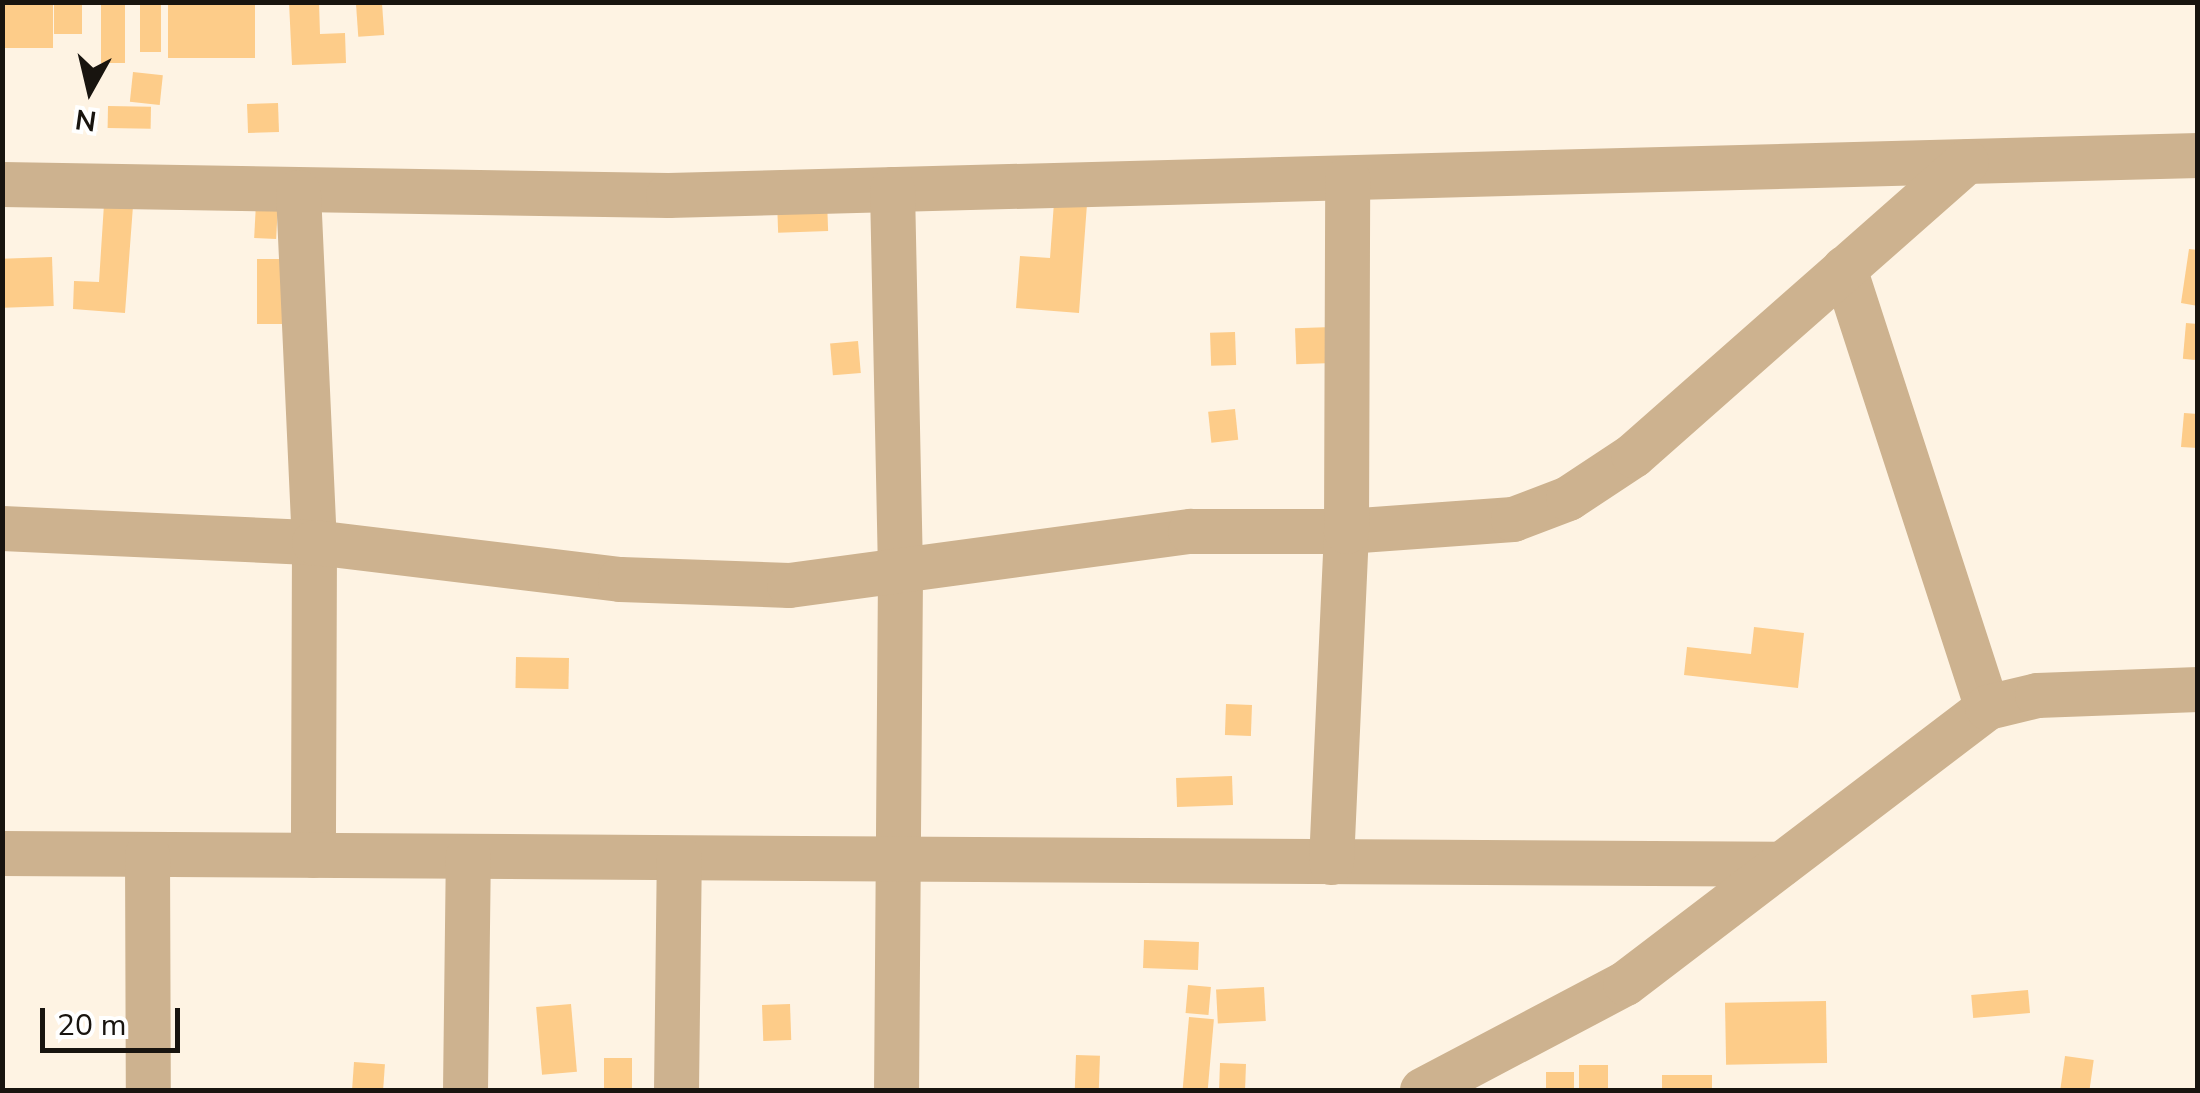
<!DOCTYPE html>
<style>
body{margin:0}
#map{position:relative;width:2200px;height:1093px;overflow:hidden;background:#fef3e3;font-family:"Nunito Sans",sans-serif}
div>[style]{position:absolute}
.building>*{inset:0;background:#fdcc89;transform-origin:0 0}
.minor>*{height:45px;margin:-22.5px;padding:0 22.5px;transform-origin:22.5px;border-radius:22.5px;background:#cdb28f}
span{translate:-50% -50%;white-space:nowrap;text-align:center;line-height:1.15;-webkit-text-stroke:8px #fff;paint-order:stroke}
.frame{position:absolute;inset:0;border:5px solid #18140f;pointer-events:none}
.north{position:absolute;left:40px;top:40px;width:100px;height:100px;-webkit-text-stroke:8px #fff;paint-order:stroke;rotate:188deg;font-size:28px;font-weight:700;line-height:40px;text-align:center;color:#18140f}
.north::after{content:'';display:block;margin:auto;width:35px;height:45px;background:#18140f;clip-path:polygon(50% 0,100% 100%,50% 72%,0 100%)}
.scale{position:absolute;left:40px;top:1008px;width:140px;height:45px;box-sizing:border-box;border:5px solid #18140f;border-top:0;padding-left:12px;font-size:30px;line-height:35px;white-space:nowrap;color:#18140f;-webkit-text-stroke:8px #fff;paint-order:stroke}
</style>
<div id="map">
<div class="building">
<i style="left:4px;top:2px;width:49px;height:46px"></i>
<i style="left:54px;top:2px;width:28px;height:32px"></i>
<i style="left:101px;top:2px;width:24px;height:61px"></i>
<i style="left:140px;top:2px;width:21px;height:50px"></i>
<i style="left:168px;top:2px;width:87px;height:56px"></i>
<i style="clip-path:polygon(289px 2px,319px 2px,320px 34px,345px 33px,346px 63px,292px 65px)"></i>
<i style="left:382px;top:3px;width:32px;height:26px;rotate:86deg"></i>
<i style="left:133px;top:72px;width:30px;height:30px;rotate:6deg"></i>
<i style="left:278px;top:103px;width:29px;height:31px;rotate:88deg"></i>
<i style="left:108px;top:106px;width:43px;height:22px;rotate:1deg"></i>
<i style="left:827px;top:199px;width:32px;height:50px;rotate:88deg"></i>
<i style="clip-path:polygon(1054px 202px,1087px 204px,1079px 313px,1016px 308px,1020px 256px,1050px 258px)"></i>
<i style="left:256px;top:203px;width:22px;height:35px;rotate:3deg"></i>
<i style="clip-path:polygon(104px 204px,133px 206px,125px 313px,73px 309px,74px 281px,99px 282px)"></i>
<i style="clip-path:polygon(2189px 249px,2198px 250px,2198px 306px,2181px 303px)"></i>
<i style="left:52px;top:257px;width:49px;height:50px;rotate:88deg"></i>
<i style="left:257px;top:259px;width:64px;height:65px"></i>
<i style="left:2186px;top:323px;width:12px;height:36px;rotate:5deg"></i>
<i style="left:1332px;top:327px;width:36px;height:37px;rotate:88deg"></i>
<i style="left:1235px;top:332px;width:33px;height:25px;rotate:88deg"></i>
<i style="left:858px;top:341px;width:32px;height:28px;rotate:85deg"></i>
<i style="left:1235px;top:409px;width:31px;height:27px;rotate:84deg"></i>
<i style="clip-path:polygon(2184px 413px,2198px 414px,2198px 448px,2181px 447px)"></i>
<i style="clip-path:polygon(1754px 627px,1804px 633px,1798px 688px,1684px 675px,1687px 647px,1751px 654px)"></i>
<i style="left:516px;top:657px;width:53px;height:31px;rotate:1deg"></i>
<i style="left:1226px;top:704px;width:26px;height:31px;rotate:2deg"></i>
<i style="left:1232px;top:776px;width:29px;height:56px;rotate:88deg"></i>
<i style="left:1144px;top:940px;width:55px;height:28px;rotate:2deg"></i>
<i style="left:1188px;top:985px;width:23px;height:28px;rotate:5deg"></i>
<i style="left:1264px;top:987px;width:34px;height:48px;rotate:87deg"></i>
<i style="left:2028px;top:990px;width:23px;height:57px;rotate:85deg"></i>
<i style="left:1826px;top:1001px;width:62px;height:101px;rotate:89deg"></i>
<i style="left:571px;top:1004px;width:68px;height:35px;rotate:85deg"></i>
<i style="left:790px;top:1004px;width:36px;height:28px;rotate:88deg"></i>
<i style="left:1189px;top:1017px;width:25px;height:73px;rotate:5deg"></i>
<i style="left:1076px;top:1055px;width:24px;height:35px;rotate:2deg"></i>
<i style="left:2065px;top:1056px;width:29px;height:34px;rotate:8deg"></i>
<i style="left:604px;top:1058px;width:28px;height:32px"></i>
<i style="left:354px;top:1062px;width:31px;height:28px;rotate:4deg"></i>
<i style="left:1220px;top:1063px;width:26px;height:27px;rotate:2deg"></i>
<i style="left:1579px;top:1065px;width:29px;height:25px"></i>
<i style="left:1546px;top:1072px;width:28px;height:18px"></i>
<i style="left:1712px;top:1075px;width:15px;height:50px;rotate:90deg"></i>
</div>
<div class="minor">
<i style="left:2px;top:184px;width:666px;rotate:0.95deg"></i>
<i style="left:668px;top:195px;width:1531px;rotate:-1.5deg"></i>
<i style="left:892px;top:189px;width:384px;rotate:88.8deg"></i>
<i style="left:900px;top:573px;width:517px;rotate:90.44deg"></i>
<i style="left:298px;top:192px;width:350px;rotate:87.4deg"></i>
<i style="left:314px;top:542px;width:313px;rotate:90.2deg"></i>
<i style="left:1844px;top:268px;width:462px;rotate:72deg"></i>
<i style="left:2px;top:528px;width:312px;rotate:2.6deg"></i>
<i style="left:314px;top:542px;width:308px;rotate:6.9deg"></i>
<i style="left:620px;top:579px;width:169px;rotate:2deg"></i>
<i style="left:789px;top:585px;width:405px;rotate:-7.7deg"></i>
<i style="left:1190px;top:531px;width:156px"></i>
<i style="left:1346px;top:531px;width:167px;rotate:-4.1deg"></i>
<i style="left:1513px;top:519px;width:59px;rotate:-20.9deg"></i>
<i style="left:1568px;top:498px;width:78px;rotate:-33.5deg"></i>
<i style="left:1633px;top:455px;width:444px;rotate:-41.4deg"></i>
<i style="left:2px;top:853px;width:1779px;rotate:0.35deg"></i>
<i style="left:147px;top:854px;width:236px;rotate:89.8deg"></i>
<i style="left:1331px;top:862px;width:331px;rotate:-87.4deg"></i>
<i style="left:1346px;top:531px;width:353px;rotate:-89.8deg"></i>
<i style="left:465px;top:1090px;width:234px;rotate:-89.3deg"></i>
<i style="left:676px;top:1090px;width:232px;rotate:-89.3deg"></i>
<i style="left:1422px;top:1090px;width:229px;rotate:-27.8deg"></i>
<i style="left:1625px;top:983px;width:455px;rotate:-37.3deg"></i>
<i style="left:1987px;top:707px;width:51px;rotate:-13.5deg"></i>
<i style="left:2037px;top:695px;width:161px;rotate:-2.1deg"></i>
</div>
<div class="frame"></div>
<div class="north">N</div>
<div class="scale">20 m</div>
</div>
